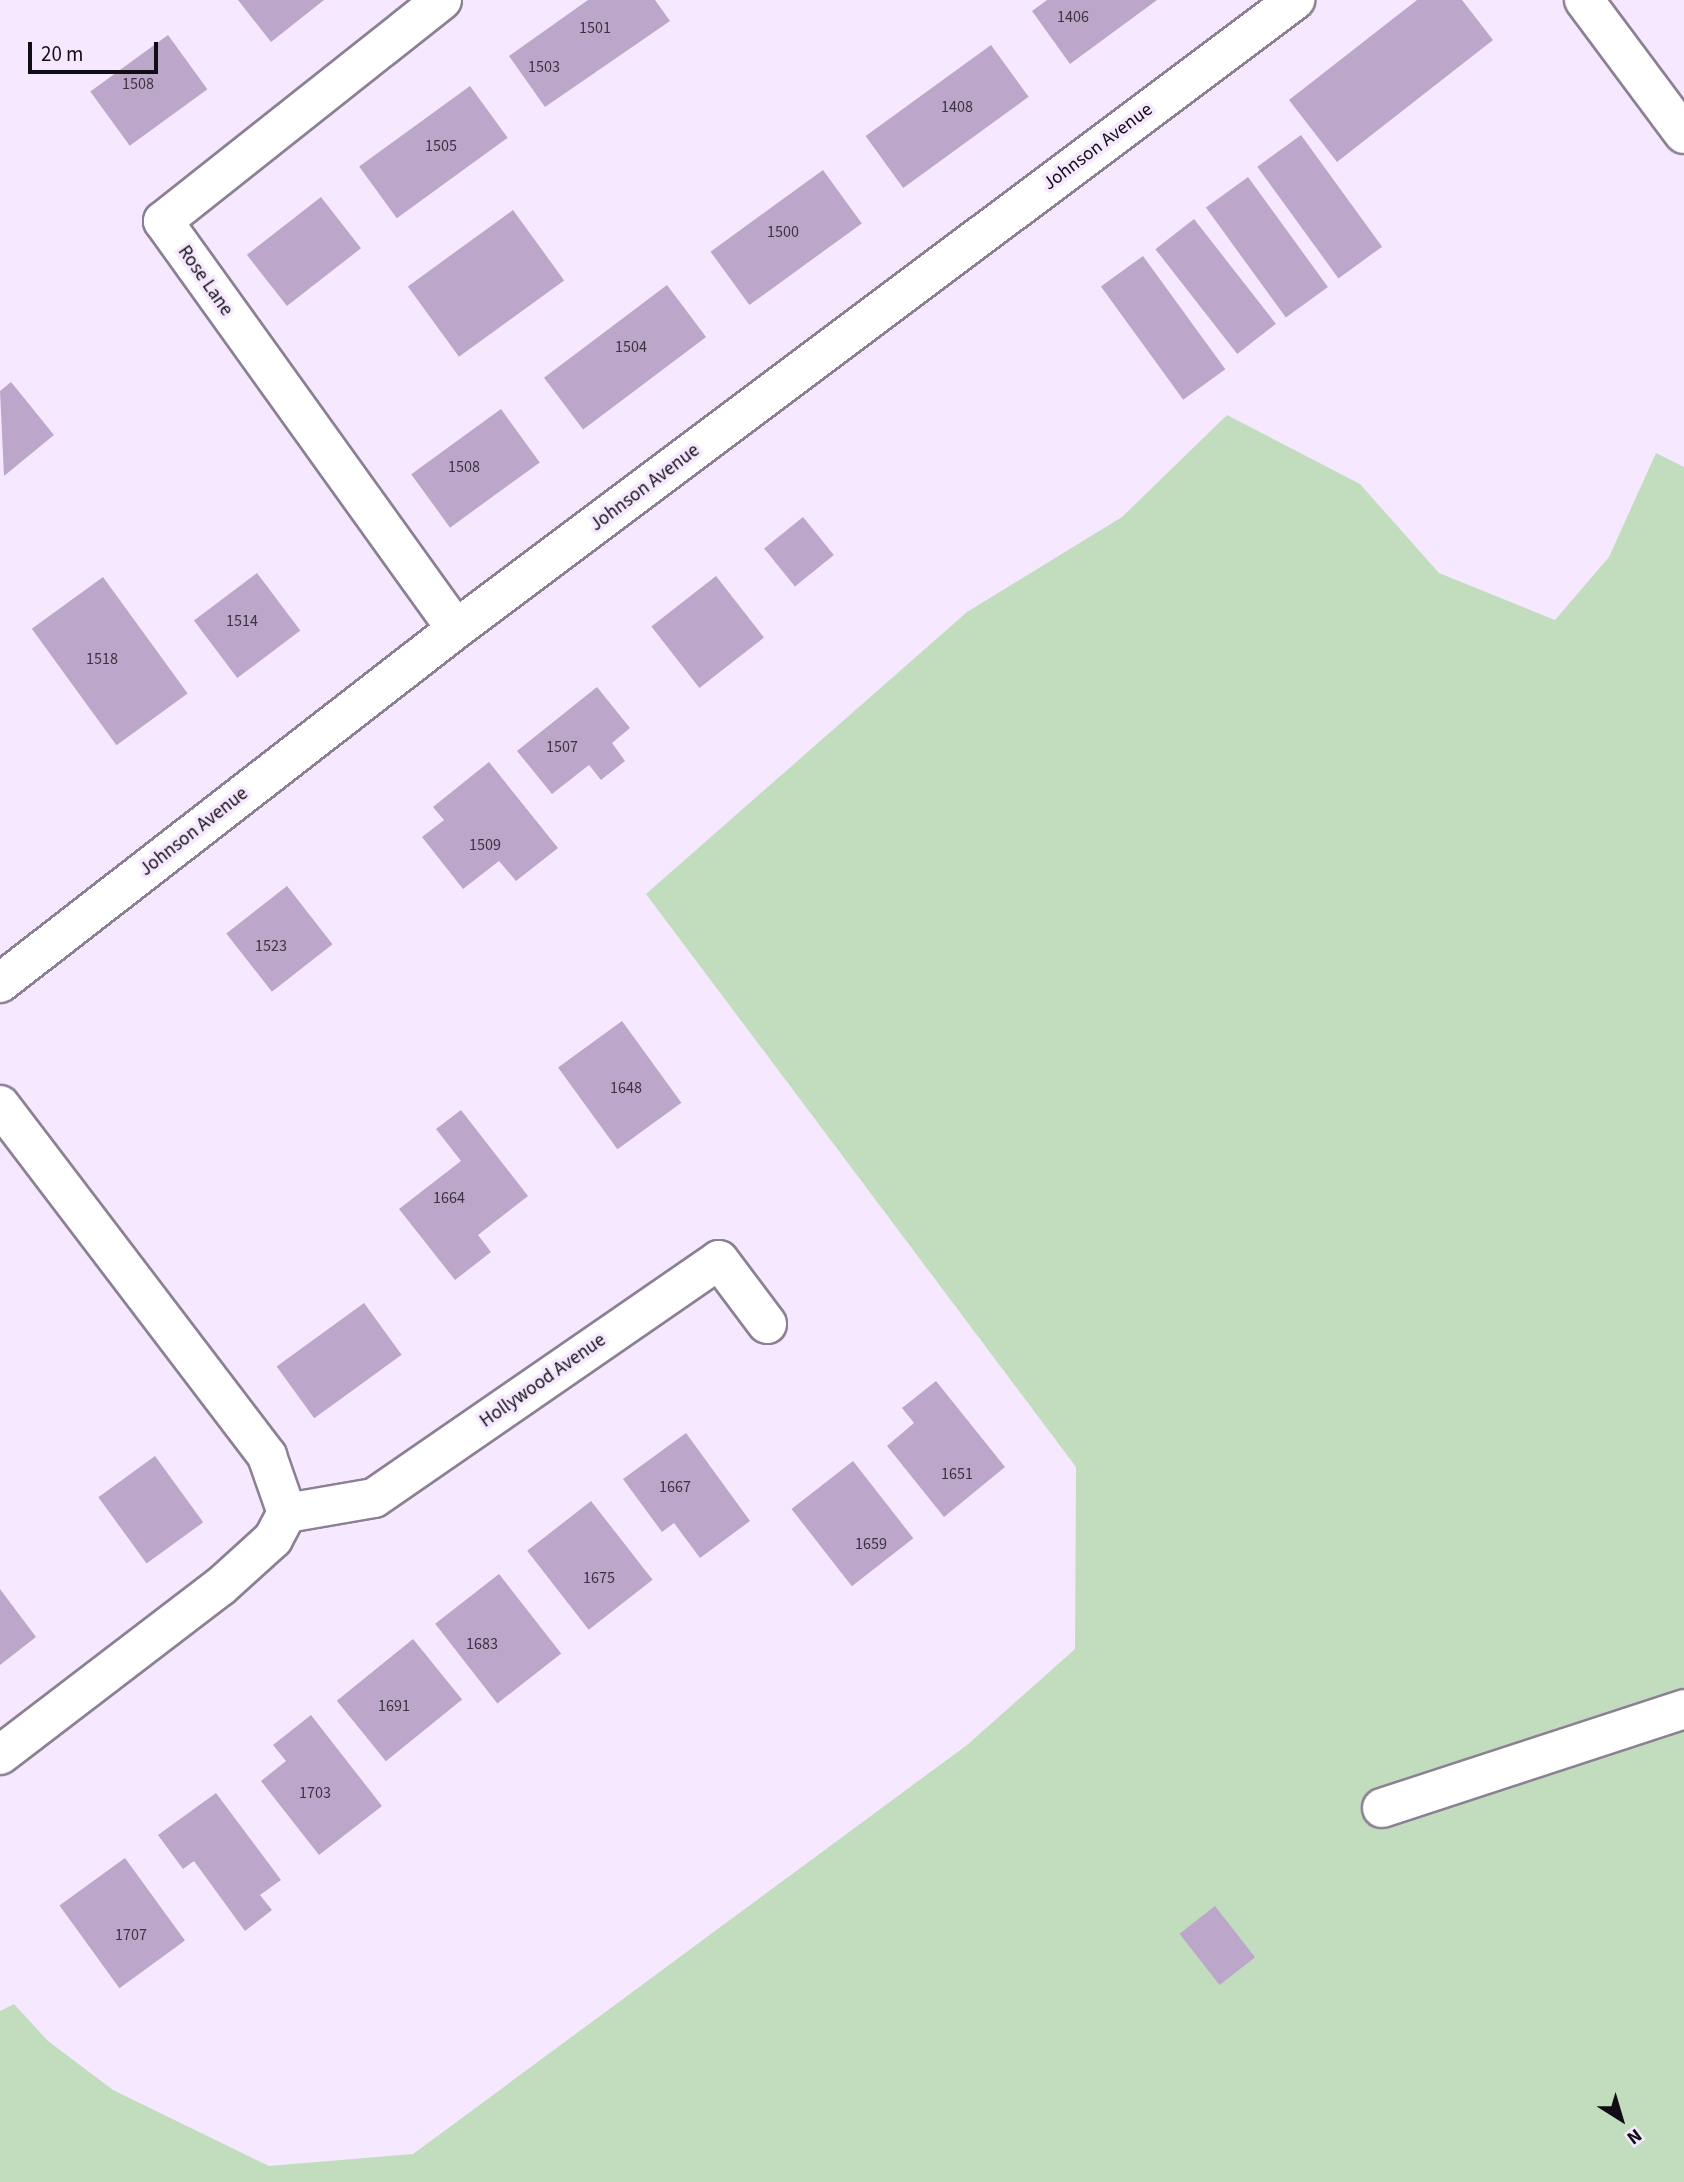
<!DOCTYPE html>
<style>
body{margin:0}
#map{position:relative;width:1684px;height:2182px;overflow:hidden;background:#f6e9ff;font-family:"Source Sans 3",sans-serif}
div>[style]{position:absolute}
.green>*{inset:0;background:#c1ddbe}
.building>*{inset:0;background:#bca6ca;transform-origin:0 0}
.roads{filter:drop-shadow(2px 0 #8c8094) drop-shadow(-2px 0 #8c8094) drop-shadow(0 2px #8c8094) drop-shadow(0 -2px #8c8094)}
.minor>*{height:38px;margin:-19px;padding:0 19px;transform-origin:19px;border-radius:19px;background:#fff}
span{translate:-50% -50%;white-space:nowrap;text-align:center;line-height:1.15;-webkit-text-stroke:7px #f6e9ff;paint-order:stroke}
.number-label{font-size:16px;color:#3c3342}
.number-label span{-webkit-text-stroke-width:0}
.street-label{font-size:19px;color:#110d14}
.north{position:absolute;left:1586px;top:2084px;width:70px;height:70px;-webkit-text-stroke:5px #f6e9ff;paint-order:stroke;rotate:143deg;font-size:19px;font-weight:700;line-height:28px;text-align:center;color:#110d14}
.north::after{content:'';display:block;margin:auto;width:24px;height:32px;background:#110d14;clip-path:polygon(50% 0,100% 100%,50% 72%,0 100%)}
.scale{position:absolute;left:28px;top:42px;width:130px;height:32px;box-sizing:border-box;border:4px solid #110d14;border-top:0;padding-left:9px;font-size:21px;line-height:24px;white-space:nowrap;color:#110d14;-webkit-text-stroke:5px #f6e9ff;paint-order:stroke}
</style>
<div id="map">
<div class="green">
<i style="clip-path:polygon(1227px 415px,1360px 484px,1439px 573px,1555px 620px,1609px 557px,1656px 453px,1684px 467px,1684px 2182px,0 2182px,0 2011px,14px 2004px,48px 2041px,113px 2090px,269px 2166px,413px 2154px,967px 1745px,1075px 1649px,1076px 1467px,646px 894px,967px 612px,1122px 517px)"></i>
</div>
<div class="building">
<i style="clip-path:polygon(238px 0,324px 0,271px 42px)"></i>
<i style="clip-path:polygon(588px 0,655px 0,670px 21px,545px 107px,509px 56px)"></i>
<i style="clip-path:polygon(1047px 0,1157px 0,1070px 64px,1032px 11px)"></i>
<i style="clip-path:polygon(1417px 0,1462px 0,1493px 40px,1337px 162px,1289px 100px)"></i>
<i style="left:168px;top:35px;width:67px;height:96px;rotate:54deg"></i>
<i style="left:991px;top:45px;width:64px;height:155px;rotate:54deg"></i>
<i style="left:470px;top:86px;width:64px;height:137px;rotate:54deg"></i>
<i style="left:1301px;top:135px;width:138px;height:54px;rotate:54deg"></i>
<i style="left:823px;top:170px;width:66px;height:139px;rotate:54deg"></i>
<i style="left:1248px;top:177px;width:136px;height:52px;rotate:54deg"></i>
<i style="left:321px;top:197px;width:65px;height:94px;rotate:52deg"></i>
<i style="left:513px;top:210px;width:87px;height:130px;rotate:54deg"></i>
<i style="left:1194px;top:219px;width:133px;height:49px;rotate:52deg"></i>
<i style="left:1143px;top:256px;width:140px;height:52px;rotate:54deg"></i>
<i style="left:667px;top:285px;width:65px;height:154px;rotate:53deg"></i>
<i style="clip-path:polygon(11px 382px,54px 435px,4px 476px,0 391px)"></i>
<i style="left:501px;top:409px;width:66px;height:111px;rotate:54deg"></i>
<i style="left:803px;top:517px;width:49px;height:50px;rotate:51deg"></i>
<i style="left:257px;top:573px;width:72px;height:79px;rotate:53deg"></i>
<i style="left:716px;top:576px;width:78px;height:82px;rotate:52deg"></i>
<i style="left:103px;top:577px;width:144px;height:88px;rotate:54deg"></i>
<i style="clip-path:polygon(597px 687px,630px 728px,612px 743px,625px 761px,601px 780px,589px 765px,552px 794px,517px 751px)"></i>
<i style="clip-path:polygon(489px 762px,558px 848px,516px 881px,499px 861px,463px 889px,422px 837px,444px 820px,433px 807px)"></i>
<i style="left:287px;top:886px;width:74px;height:77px;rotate:52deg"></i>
<i style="left:622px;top:1021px;width:101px;height:79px;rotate:54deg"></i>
<i style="clip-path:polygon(461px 1110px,528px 1196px,478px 1235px,491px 1252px,455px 1280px,399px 1209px,461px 1161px,436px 1129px)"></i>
<i style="left:364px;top:1303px;width:64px;height:108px;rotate:54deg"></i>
<i style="clip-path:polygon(936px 1381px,1005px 1467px,944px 1517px,887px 1446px,914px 1423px,902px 1408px)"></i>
<i style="clip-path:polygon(686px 1433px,750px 1521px,700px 1558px,674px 1523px,662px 1532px,623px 1479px)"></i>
<i style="left:155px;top:1456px;width:82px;height:70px;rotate:54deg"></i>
<i style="left:853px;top:1461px;width:98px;height:78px;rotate:52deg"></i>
<i style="left:591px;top:1501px;width:100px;height:81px;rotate:52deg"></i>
<i style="left:499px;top:1574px;width:101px;height:81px;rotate:52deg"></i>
<i style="clip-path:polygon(0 1589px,36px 1637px,0 1665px)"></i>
<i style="left:413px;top:1639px;width:78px;height:98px;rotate:51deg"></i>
<i style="clip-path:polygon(311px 1715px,382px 1806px,319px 1855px,261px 1781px,286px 1761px,273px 1745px)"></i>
<i style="clip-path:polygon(216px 1793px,281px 1880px,260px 1895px,272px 1910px,245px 1931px,194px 1861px,183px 1869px,158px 1835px)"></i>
<i style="left:125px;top:1858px;width:102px;height:81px;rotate:54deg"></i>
<i style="left:1215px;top:1906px;width:65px;height:45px;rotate:52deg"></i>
</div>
<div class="roads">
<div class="minor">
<i style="left:442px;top:0;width:356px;rotate:141.6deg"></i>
<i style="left:163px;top:221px;width:502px;rotate:54.32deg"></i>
<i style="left:1584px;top:0;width:167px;rotate:53.3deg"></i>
<i style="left:0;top:983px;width:577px;rotate:-37.82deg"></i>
<i style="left:456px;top:629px;width:1049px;rotate:-36.86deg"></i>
<i style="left:0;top:1105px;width:441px;rotate:52.7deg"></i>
<i style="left:267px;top:1456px;width:60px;rotate:70.7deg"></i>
<i style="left:0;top:1755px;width:277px;rotate:-37.4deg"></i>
<i style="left:220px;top:1587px;width:72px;rotate:-42.2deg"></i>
<i style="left:273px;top:1539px;width:30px;rotate:-62deg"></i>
<i style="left:287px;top:1513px;width:88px;rotate:-9.8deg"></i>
<i style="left:374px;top:1498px;width:419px;rotate:-34.6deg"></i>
<i style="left:719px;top:1260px;width:80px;rotate:53.1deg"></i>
<i style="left:1382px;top:1808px;width:318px;rotate:-18.1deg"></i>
</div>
</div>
<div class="number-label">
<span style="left:1073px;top:17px">1406</span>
<span style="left:595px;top:28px">1501</span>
<span style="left:544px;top:67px">1503</span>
<span style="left:138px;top:84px">1508</span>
<span style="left:957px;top:107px">1408</span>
<span style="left:441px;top:146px">1505</span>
<span style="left:783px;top:232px">1500</span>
<span style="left:631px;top:347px">1504</span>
<span style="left:464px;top:467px">1508</span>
<span style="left:242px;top:621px">1514</span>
<span style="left:102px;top:659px">1518</span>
<span style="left:562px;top:747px">1507</span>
<span style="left:485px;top:845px">1509</span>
<span style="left:271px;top:946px">1523</span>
<span style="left:626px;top:1088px">1648</span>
<span style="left:449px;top:1198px">1664</span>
<span style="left:957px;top:1474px">1651</span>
<span style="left:675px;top:1487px">1667</span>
<span style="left:871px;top:1544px">1659</span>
<span style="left:599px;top:1578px">1675</span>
<span style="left:482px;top:1644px">1683</span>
<span style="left:394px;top:1706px">1691</span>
<span style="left:315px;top:1793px">1703</span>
<span style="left:131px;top:1935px">1707</span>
</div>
<div class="street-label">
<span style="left:1098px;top:147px;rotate:-37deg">Johnson Avenue</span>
<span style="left:205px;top:281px;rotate:55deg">Rose Lane</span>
<span style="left:645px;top:488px;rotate:-37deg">Johnson Avenue</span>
<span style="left:194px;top:832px;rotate:-38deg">Johnson Avenue</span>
<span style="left:543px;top:1381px;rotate:-35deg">Hollywood Avenue</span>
</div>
<div class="north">N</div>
<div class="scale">20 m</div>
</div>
